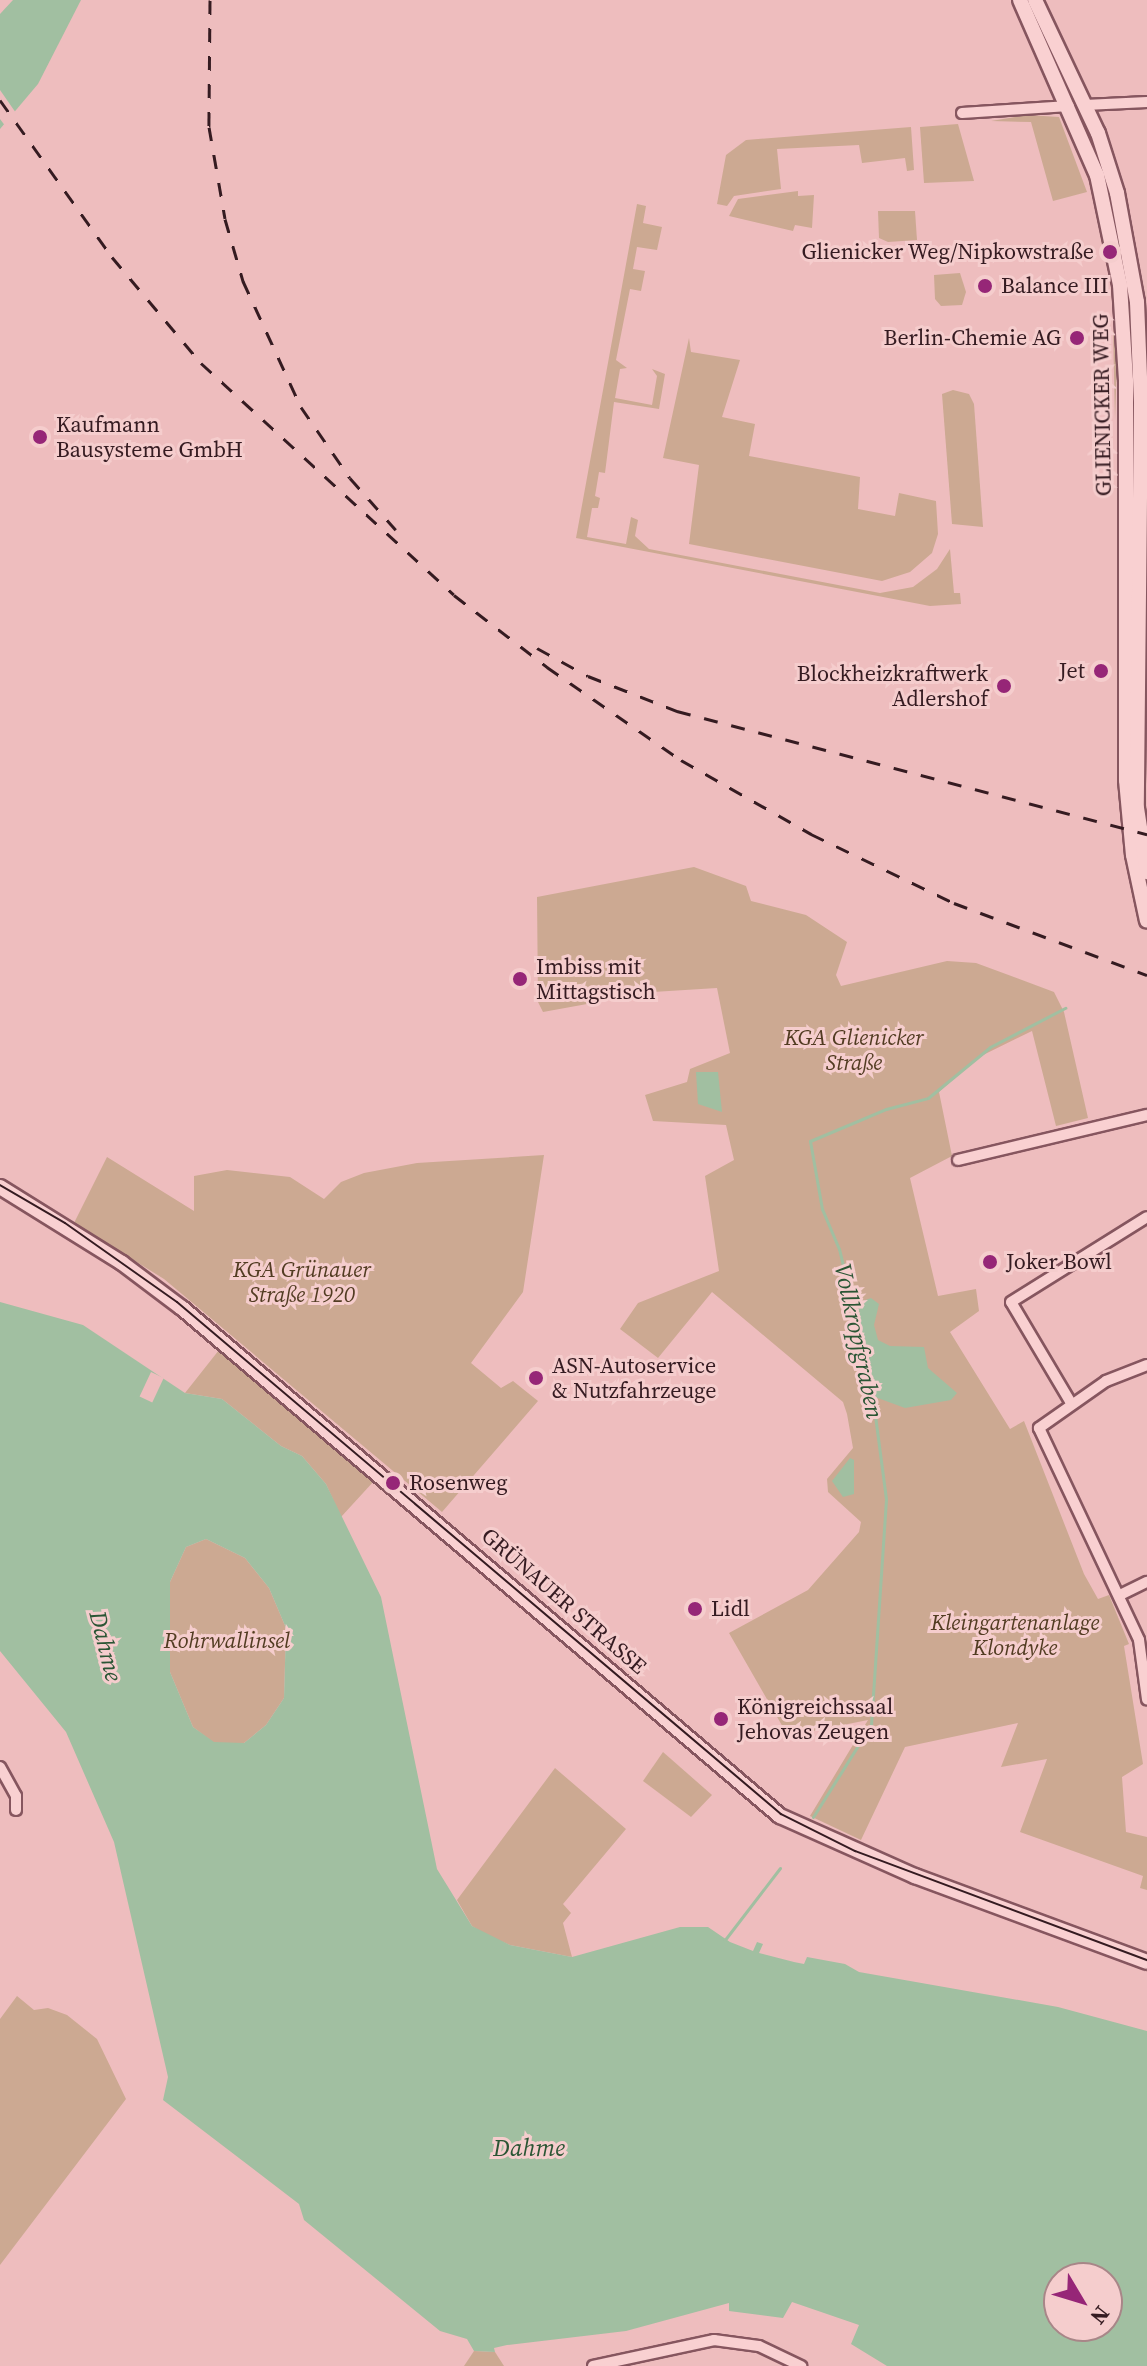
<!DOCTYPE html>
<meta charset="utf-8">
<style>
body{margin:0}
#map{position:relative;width:1147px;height:2366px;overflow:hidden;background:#eebdbe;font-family:"Source Serif 4",serif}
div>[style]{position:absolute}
.green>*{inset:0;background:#cca992}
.water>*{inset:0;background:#a1bfa1}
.pier>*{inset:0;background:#eebdbe;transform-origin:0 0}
.stream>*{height:3px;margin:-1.5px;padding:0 1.5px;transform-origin:1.5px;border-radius:1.5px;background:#a1bfa1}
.roads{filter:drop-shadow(2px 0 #86565f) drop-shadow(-2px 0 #86565f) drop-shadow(0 2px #86565f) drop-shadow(0 -2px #86565f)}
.minor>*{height:10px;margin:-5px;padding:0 5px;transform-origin:5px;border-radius:5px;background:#f9d0d1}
.secondary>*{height:14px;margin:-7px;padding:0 7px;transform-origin:7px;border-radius:7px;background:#f9d0d1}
.tram>*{height:2px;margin:-1px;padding:0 1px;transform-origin:1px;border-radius:1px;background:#351b21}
.rail>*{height:3px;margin-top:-1.5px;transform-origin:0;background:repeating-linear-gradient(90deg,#351b21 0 14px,transparent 0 28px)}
.dots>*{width:22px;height:22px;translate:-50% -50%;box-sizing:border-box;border:4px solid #f5cdcd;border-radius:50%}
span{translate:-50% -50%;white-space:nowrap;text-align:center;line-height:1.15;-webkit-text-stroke:6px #f5cdcd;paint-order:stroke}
.poi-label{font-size:22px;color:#351b21}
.right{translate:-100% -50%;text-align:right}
.left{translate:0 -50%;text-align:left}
.street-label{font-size:22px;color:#351b21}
.park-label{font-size:22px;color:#523c22;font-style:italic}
.water-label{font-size:24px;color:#2a5534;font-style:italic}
.north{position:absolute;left:1043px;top:2262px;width:80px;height:80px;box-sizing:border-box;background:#f5cdcd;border:2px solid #a88688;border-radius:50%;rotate:128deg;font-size:22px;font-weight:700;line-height:32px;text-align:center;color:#351b21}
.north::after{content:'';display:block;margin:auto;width:28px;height:36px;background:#962677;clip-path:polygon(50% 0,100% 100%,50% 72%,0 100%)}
</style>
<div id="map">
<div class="green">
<i style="clip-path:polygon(1027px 115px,1059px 117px,1087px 192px,1053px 201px,1031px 122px,991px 121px)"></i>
<i style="clip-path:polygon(958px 124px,974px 181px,924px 183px,920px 127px)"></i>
<i style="clip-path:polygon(911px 127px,914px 170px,907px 171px,905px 158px,862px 163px,859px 145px,777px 149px,781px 189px,734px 196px,727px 206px,717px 204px,726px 155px,746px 140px)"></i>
<i style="clip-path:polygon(798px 191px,798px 196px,814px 195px,812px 228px,795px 225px,793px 231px,729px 216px,738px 199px)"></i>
<i style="clip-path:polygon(637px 204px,646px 206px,643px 223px,662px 227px,657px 250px,637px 247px,633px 269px,645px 271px,641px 291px,630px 289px,616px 360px,627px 368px,620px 369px,615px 398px,652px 405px,657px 376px,652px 369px,665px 374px,659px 409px,614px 402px,605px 473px,599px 472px,595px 496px,600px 498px,598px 508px,592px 508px,587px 537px,626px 544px,631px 517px,638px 520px,635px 536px,649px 549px,880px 593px,913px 587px,937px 569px,950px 549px,954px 593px,960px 593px,961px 604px,930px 606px,576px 538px)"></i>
<i style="clip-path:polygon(878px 211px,915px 211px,917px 240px,888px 242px,879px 238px)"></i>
<i style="clip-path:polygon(960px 273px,966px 292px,962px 305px,941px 306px,935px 299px,934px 275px)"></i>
<i style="clip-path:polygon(1113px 328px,1117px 362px,1115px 420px)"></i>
<i style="clip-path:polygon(689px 338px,691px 352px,740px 360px,722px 417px,755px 424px,749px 456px,860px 477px,858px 509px,895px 516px,899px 493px,936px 501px,938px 534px,932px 553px,910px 572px,882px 581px,689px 544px,699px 465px,663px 458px)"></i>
<i style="clip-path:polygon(953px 390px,969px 394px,974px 404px,983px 527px,952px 524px,942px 394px)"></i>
<i style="clip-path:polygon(694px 867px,746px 886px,751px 901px,806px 915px,847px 942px,836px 975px,841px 986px,947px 961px,976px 963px,1054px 992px,1064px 1012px,1088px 1118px,1056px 1126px,1032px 1031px,977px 1058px,939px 1092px,952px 1156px,910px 1178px,938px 1296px,976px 1289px,979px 1311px,950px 1332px,1010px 1429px,1024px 1421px,1084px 1574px,1098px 1599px,1109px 1595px,1129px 1644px,1124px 1646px,1143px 1764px,1122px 1777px,1126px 1832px,1147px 1837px,1147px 1890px,1140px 1888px,1143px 1876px,1020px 1832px,1047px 1759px,1001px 1767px,1018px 1723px,905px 1747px,861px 1840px,810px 1816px,868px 1720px,788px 1736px,729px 1633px,808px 1590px,859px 1532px,861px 1522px,828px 1492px,827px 1479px,853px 1448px,847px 1414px,843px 1402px,712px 1292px,658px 1358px,620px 1329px,638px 1303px,719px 1271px,705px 1176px,734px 1160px,726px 1125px,653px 1121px,645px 1095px,687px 1082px,690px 1069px,730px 1053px,717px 988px,653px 992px,543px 1012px,538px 1002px,537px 897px)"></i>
<i style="clip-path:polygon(544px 1155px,523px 1292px,471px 1363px,501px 1388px,513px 1381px,538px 1401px,442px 1512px,164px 1279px,74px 1223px,107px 1157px,194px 1211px,194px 1176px,227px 1170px,290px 1177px,324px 1199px,341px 1182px,364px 1173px,417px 1163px)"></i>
<i style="clip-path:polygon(219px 1350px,374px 1481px,341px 1517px,326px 1484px,302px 1456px,281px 1446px,222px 1399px,185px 1393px)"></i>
<i style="clip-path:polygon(206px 1539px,245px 1558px,269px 1588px,286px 1628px,284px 1698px,266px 1725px,244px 1743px,214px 1743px,193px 1727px,170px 1672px,170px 1582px,186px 1547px)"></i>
<i style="clip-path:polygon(663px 1752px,712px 1795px,691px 1817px,643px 1781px)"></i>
<i style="clip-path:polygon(555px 1768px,626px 1829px,563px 1904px,571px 1913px,563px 1923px,572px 1957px,510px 1945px,486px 1935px,472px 1926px,457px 1900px)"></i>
<i style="clip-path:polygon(17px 1996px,34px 2010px,48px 2008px,67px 2015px,97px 2039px,126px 2099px,0 2265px,0 2019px)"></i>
<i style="clip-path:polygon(474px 2351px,495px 2352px,504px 2366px,464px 2366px)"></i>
</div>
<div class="water">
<i style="clip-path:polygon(13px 0,81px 0,38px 84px,0 129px,0 14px)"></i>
<i style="clip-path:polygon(696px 1072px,718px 1072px,722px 1112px,698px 1104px)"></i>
<i style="clip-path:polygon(871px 1298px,879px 1304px,874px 1325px,878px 1340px,890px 1346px,924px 1347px,928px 1368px,957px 1393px,951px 1400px,905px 1408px,875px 1397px,855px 1314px,860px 1302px)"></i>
<i style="clip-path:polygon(evenodd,0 1302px,83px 1325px,185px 1393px,222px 1399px,281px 1446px,302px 1456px,326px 1484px,381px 1597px,437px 1869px,472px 1926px,510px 1945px,572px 1957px,680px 1927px,708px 1927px,730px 1942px,753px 1951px,757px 1942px,763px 1944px,759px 1953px,794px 1962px,804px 1964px,807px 1957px,845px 1964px,859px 1972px,1058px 2007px,1147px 2031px,1147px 2366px,887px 2366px,851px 2344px,859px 2325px,792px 2302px,783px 2318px,729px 2311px,729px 2303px,626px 2331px,507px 2345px,494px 2348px,495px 2352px,474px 2351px,467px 2339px,440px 2331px,304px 2220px,299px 2204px,163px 2100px,168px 2077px,114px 1842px,66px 1732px,0 1651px,0 1302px,206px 1539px,245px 1558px,269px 1588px,286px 1628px,284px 1698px,266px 1725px,244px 1743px,214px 1742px,193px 1727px,170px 1672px,170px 1582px,186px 1547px,206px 1539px,0 1302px,1059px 2278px,1107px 2278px,1107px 2326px,1059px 2326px,1059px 2278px)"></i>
<i style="clip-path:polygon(850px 1458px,854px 1460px,854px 1494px,843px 1497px,832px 1481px)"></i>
</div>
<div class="pier">
<i style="clip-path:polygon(0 90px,16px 113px,6px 127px,0 119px)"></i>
<i style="left:151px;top:1372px;width:14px;height:27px;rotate:25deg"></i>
</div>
<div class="stream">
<i style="left:866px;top:1362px;width:116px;rotate:-103.4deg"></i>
<i style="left:839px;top:1249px;width:43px;rotate:-113deg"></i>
<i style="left:822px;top:1209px;width:69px;rotate:-100deg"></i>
<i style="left:810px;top:1141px;width:82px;rotate:-22.8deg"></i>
<i style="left:886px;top:1109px;width:43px;rotate:-14.7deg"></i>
<i style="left:928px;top:1098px;width:80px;rotate:-39.4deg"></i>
<i style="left:990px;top:1047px;width:85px;rotate:-27.5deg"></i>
<i style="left:813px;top:1817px;width:109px;rotate:-57.8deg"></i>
<i style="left:871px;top:1725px;width:226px;rotate:-86.2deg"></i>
<i style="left:886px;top:1499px;width:123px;rotate:-97.5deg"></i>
<i style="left:724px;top:1941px;width:92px;rotate:-52.5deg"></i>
</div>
<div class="roads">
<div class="minor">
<i style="left:1085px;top:105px;width:62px;rotate:-2.8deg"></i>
<i style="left:962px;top:113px;width:107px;rotate:-3.7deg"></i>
<i style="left:958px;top:1160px;width:194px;rotate:-13.4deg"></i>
<i style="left:1147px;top:1365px;width:44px;rotate:158.7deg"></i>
<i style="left:1106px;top:1381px;width:82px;rotate:145deg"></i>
<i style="left:1039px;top:1428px;width:234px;rotate:64.7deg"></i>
<i style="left:1139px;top:1640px;width:60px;rotate:82.3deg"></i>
<i style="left:1071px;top:1403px;width:117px;rotate:-120.7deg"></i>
<i style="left:1011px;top:1302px;width:160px;rotate:-32deg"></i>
<i style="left:1120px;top:1595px;width:30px;rotate:-26deg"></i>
<i style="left:0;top:1767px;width:33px;rotate:61deg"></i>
<i style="left:16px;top:1796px;width:14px;rotate:90deg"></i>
<i style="left:593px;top:2366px;width:124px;rotate:-12.1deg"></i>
<i style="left:714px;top:2340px;width:45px;rotate:7.6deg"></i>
<i style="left:759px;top:2346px;width:47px;rotate:25.5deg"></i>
</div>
<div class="secondary">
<i style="left:1020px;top:0;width:191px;rotate:66.3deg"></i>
<i style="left:1097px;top:175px;width:112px;rotate:78.2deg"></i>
<i style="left:1120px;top:285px;width:96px;rotate:86.4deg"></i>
<i style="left:1126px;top:381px;width:399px;rotate:90deg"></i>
<i style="left:1126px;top:780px;width:75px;rotate:84.7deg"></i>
<i style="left:1133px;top:855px;width:67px;rotate:78deg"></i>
<i style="left:1035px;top:0;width:147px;rotate:64.7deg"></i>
<i style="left:1098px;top:133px;width:63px;rotate:72.4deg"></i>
<i style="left:1117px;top:193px;width:111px;rotate:79.6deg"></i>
<i style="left:1137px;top:302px;width:101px;rotate:87.7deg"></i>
<i style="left:1141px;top:403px;width:405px;rotate:90.6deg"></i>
<i style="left:1137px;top:808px;width:65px;rotate:81.1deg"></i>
<i style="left:0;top:1187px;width:144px;rotate:31.9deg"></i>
<i style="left:122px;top:1263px;width:75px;rotate:36.9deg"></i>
<i style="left:182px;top:1308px;width:785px;rotate:40.35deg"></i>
<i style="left:780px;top:1816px;width:148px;rotate:24deg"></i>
<i style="left:915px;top:1876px;width:247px;rotate:20.3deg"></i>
</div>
</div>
<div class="tram">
<i style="left:0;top:1185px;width:75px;rotate:30.3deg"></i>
<i style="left:65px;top:1223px;width:137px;rotate:35.2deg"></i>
<i style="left:177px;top:1302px;width:792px;rotate:40.29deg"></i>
<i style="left:781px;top:1814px;width:83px;rotate:26.6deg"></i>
<i style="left:855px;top:1851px;width:312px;rotate:20.5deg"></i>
</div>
<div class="rail">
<i style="left:210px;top:0;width:127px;rotate:90.5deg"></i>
<i style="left:209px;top:127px;width:93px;rotate:80.1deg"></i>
<i style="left:225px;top:219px;width:65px;rotate:73.8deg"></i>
<i style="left:243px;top:281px;width:139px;rotate:65.3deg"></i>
<i style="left:301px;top:407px;width:86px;rotate:55.4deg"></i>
<i style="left:350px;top:478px;width:69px;rotate:48.5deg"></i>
<i style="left:0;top:100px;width:193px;rotate:54.5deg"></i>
<i style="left:112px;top:257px;width:138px;rotate:50deg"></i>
<i style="left:201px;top:363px;width:343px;rotate:42.5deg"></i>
<i style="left:454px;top:595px;width:118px;rotate:37.7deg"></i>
<i style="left:547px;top:667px;width:163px;rotate:34.8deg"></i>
<i style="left:681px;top:760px;width:150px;rotate:29.6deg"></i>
<i style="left:811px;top:834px;width:159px;rotate:25.8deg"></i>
<i style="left:954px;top:903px;width:206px;rotate:20.5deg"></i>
<i style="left:537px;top:648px;width:58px;rotate:28.8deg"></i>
<i style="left:588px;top:676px;width:96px;rotate:21.5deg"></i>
<i style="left:677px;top:711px;width:486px;rotate:14.7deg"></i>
</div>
<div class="dots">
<i style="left:1110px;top:252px;background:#962677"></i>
<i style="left:985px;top:286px;background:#962677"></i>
<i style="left:1077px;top:338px;background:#962677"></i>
<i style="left:40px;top:437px;background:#962677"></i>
<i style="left:1101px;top:671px;background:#962677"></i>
<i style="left:1004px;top:686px;background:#962677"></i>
<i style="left:520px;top:979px;background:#962677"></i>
<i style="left:990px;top:1262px;background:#962677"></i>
<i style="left:536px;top:1378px;background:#962677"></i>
<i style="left:393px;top:1483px;background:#962677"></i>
<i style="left:695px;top:1609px;background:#962677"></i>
<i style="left:721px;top:1719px;background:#962677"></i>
</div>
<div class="poi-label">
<span class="right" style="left:1094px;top:252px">Glienicker Weg/Nipkowstraße</span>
<span class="left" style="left:1001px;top:286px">Balance III</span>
<span class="right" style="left:1061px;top:338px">Berlin-Chemie AG</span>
<span class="left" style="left:56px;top:437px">Kaufmann<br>Bausysteme GmbH</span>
<span class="right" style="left:1085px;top:671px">Jet</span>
<span class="right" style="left:988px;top:686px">Blockheizkraftwerk<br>Adlershof</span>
<span class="left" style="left:536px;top:979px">Imbiss mit<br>Mittagstisch</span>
<span class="left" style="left:1006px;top:1262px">Joker Bowl</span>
<span class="left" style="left:552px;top:1378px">ASN-Autoservice<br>&amp; Nutzfahrzeuge</span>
<span class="left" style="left:409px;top:1483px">Rosenweg</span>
<span class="left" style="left:711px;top:1609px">Lidl</span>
<span class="left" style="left:737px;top:1719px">Königreichssaal<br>Jehovas Zeugen</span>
</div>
<div class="street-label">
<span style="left:1102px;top:405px;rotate:-91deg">GLIENICKER WEG</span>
<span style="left:564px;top:1601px;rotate:41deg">GRÜNAUER STRASSE</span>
</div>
<div class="park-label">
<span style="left:854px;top:1050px">KGA Glienicker<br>Straße</span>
<span style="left:302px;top:1282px">KGA Grünauer<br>Straße 1920</span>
<span style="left:1015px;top:1635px">Kleingartenanlage<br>Klondyke</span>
<span style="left:227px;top:1641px">Rohrwallinsel</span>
</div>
<div class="water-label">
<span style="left:859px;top:1341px;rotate:78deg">Vollkropfgraben</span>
<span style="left:106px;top:1646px;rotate:76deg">Dahme</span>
<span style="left:529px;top:2148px">Dahme</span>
</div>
<div class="north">N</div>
</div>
